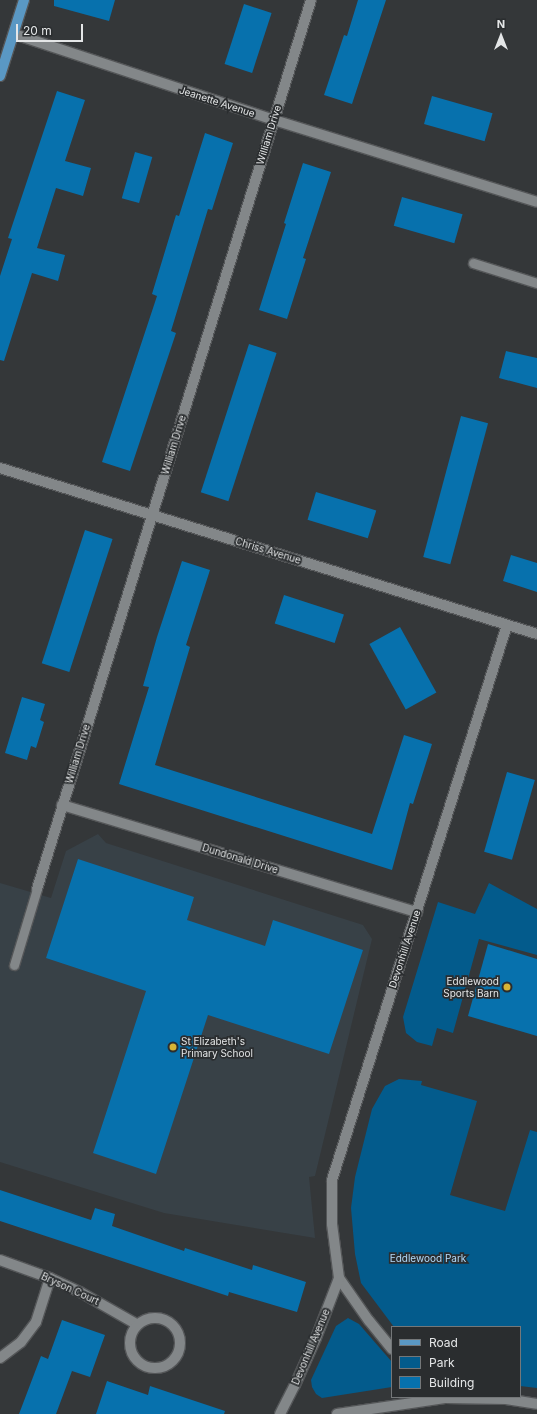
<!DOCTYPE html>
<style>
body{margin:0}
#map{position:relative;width:537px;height:1414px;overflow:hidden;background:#343739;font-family:Inter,sans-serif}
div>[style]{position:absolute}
.built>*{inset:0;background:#384147}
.green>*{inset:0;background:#035b8c}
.building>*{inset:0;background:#0771ad;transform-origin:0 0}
.roads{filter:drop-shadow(1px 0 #545658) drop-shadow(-1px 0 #545658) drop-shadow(0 1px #545658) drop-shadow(0 -1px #545658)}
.service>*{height:9px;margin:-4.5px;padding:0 4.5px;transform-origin:4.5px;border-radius:4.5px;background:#838789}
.minor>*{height:10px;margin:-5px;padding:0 5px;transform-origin:5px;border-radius:5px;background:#838789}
.minor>.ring{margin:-5px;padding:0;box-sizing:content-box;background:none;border:10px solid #838789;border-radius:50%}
.primary>*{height:10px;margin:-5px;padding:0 5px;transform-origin:5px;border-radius:5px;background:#5a98c4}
.dots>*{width:11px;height:11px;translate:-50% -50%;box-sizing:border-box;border:2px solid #2a2d2f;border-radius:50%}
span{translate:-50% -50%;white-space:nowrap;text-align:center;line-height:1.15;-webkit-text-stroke:3.5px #2a2d2f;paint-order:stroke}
.street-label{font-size:10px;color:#e4e6e7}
.poi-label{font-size:10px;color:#e4e6e7}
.right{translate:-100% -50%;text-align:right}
.left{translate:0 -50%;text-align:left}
.park-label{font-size:10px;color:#b2dafa}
.legend{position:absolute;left:391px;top:1326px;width:130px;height:72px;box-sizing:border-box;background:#2a2d2f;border:1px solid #747779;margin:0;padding:5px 7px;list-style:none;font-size:12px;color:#e4e6e7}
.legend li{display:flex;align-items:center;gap:8px;height:20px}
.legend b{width:20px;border:1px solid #747779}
.north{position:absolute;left:481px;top:16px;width:40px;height:40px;-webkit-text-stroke:3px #2a2d2f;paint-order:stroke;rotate:0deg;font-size:11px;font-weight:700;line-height:16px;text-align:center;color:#e4e6e7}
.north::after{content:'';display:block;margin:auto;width:14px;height:18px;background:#e4e6e7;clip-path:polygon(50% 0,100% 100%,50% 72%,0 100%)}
.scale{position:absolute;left:16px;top:24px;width:67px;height:18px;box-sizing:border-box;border:2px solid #e4e6e7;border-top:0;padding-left:5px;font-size:12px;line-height:14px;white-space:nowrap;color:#e4e6e7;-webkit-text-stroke:3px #2a2d2f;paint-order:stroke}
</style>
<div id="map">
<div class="built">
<i style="clip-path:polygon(98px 834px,106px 843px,363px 925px,372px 939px,315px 1176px,309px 1177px,315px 1238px,164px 1213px,0 1162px,0 883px,51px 898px,66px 851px)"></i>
</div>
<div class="green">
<i style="clip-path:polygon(489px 883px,537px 909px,537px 955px,479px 939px,453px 1033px,437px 1028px,432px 1046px,417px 1042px,406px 1033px,403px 1017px,438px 902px,475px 914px)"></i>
<i style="clip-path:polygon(399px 1079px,422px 1081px,421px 1085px,477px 1101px,450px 1195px,505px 1211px,530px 1130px,537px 1132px,537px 1388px,520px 1386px,520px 1327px,394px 1327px,361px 1283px,355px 1254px,351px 1208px,355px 1177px,372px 1109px,385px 1086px)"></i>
<i style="clip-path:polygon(348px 1318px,359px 1324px,392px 1362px,392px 1387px,322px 1398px,316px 1394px,312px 1387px,311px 1380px,336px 1326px)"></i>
</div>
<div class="building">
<i style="clip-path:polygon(54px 0,115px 0,109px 21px,54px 6px)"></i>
<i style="clip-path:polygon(358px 0,386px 0,352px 104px,324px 95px,344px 35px,347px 36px)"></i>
<i style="left:244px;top:4px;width:29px;height:63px;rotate:18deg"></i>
<i style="clip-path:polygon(57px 91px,85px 100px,65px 161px,91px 168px,83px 196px,56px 188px,37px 248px,65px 255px,58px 281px,32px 273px,4px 361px,0 360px,0 276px,12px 239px,8px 238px)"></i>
<i style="left:432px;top:96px;width:63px;height:29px;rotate:16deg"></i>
<i style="clip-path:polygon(205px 133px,233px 143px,212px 210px,208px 209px,171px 331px,176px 333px,130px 471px,102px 462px,157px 296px,152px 294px,176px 215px,179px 216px)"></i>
<i style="left:135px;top:152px;width:18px;height:48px;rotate:16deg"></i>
<i style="clip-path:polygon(303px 163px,331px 172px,303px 258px,306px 259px,287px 319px,259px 310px,286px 224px,284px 223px)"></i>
<i style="left:402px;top:197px;width:63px;height:30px;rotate:16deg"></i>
<i style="left:249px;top:344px;width:29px;height:156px;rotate:18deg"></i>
<i style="clip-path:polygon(506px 351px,537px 358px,537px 388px,499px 378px)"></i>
<i style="left:461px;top:416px;width:28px;height:146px;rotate:15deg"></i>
<i style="left:316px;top:492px;width:63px;height:29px;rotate:17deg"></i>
<i style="left:85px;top:530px;width:29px;height:140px;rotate:18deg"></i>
<i style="clip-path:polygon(511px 555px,537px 563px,537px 592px,503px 581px)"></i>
<i style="clip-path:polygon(182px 561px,210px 570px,186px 645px,190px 647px,155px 765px,372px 834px,404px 735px,432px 744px,413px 804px,410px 803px,392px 870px,119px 784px,149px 687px,143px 686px,157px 637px)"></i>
<i style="left:284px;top:595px;width:63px;height:30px;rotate:18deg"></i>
<i style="left:400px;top:627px;width:75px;height:35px;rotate:61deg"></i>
<i style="clip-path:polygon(22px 697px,45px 704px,40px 720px,44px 722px,36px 748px,31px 746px,27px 760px,5px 753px)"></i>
<i style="left:507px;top:772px;width:29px;height:83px;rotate:16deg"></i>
<i style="clip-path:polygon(78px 859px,194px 897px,187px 920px,265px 946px,273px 920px,363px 950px,329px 1054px,208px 1015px,156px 1174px,93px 1153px,146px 991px,46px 958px)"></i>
<i style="clip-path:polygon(488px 944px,537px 959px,537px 1036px,468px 1016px)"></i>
<i style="clip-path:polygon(0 1190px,91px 1220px,95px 1208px,115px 1214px,112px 1226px,184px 1251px,185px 1248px,252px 1270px,253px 1265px,306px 1282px,297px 1312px,229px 1292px,228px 1296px,0 1221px)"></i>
<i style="clip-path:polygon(62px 1320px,105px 1335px,90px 1377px,72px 1371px,56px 1414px,19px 1414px,41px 1356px,48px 1359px)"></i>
<i style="clip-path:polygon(107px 1381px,148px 1395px,150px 1386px,225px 1411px,224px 1414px,96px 1414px)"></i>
</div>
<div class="roads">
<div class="service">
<i style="left:473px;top:263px;width:67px;rotate:17.4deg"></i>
<i style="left:14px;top:965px;width:79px;rotate:-73.2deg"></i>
</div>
<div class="minor">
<i style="left:14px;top:34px;width:274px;rotate:18.3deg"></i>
<i style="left:274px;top:120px;width:275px;rotate:17.3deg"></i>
<i style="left:0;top:468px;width:562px;rotate:17.18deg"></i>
<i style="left:62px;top:805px;width:371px;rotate:16.8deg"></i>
<i style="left:37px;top:889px;width:930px;rotate:-72.87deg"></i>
<i style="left:0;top:1260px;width:53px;rotate:19.8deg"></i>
<i style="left:50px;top:1278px;width:33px;rotate:25deg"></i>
<i style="left:80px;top:1292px;width:64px;rotate:29.7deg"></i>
<i class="ring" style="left:130px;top:1318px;width:40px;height:40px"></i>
<i style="left:392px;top:1349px;width:36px;rotate:-129deg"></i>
<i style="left:369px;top:1321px;width:52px;rotate:-124.9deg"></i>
<i style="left:339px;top:1278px;width:54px;rotate:-97.4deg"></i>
<i style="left:332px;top:1224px;width:44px;rotate:-90deg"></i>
<i style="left:332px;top:1180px;width:582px;rotate:-72.5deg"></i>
<i style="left:0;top:1358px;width:26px;rotate:-37deg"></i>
<i style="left:21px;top:1342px;width:25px;rotate:-53deg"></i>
<i style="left:36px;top:1322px;width:46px;rotate:-72.3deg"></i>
<i style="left:280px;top:1414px;width:33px;rotate:-63deg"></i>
<i style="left:295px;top:1385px;width:51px;rotate:-65.9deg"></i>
<i style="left:316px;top:1338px;width:64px;rotate:-69deg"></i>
<i style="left:337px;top:1414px;width:109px;rotate:-8.4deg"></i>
<i style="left:445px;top:1398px;width:61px;rotate:0.9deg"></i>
<i style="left:506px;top:1399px;width:31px;rotate:9deg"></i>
</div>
<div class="primary">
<i style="left:0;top:76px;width:80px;rotate:-72.5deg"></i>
</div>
</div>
<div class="dots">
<i style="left:507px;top:987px;background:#d7b434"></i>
<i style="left:173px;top:1047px;background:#d7b434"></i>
</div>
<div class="street-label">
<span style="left:217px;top:102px;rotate:18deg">Jeanette Avenue</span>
<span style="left:269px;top:135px;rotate:-73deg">William Drive</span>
<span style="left:174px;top:445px;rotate:-73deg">William Drive</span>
<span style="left:268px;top:551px;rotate:17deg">Chriss Avenue</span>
<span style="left:78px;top:754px;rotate:-73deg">William Drive</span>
<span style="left:240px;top:859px;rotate:17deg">Dundonald Drive</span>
<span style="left:405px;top:949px;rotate:-72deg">Devonhill Avenue</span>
<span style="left:70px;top:1289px;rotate:25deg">Bryson Court</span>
<span style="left:311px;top:1347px;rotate:-67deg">Devonhill Avenue</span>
</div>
<div class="poi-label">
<span class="right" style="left:499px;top:987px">Eddlewood<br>Sports Barn</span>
<span class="left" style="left:181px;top:1047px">St Elizabeth's<br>Primary School</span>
</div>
<div class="park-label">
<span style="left:428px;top:1259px">Eddlewood Park</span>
</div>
<ul class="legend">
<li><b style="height:5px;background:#5a98c4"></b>Road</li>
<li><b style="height:11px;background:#035b8c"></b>Park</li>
<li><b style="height:11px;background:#0771ad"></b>Building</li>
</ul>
<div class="north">N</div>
<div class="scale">20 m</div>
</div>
